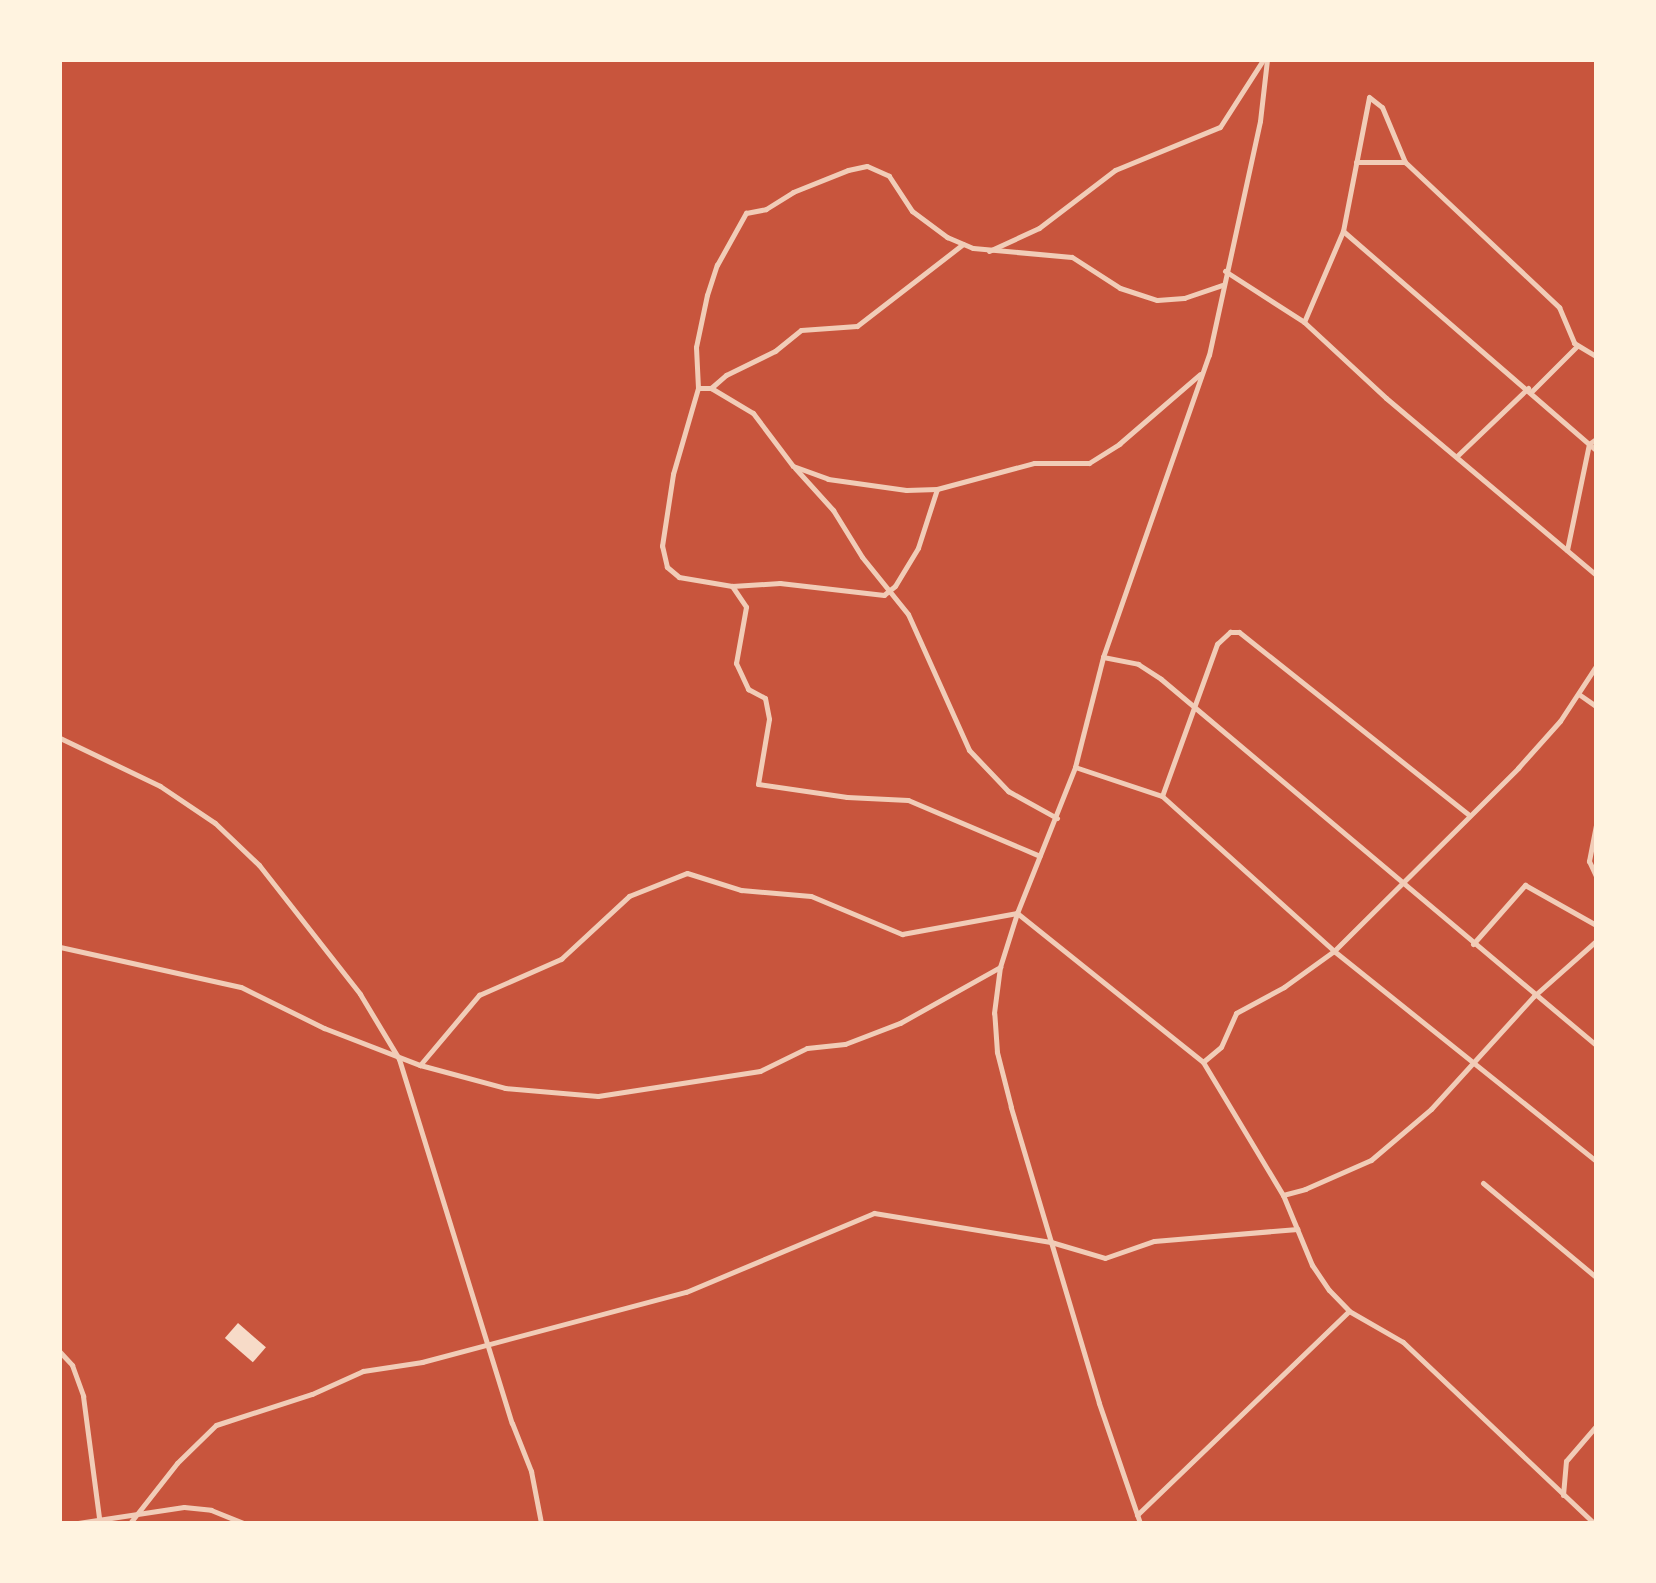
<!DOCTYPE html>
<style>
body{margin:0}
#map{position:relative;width:1656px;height:1583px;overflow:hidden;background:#c8553d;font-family:"Varela Round",sans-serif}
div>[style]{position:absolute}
.building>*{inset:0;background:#f7dbc8;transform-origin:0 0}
.minor>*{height:5px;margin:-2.5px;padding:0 2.5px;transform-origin:2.5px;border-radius:2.5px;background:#f1ccb7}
span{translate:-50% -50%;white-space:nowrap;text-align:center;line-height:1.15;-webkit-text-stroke:9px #fff3e0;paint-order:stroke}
.frame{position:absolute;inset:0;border:62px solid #fff3e0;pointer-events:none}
</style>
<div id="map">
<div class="building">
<i style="left:238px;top:1323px;width:37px;height:20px;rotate:41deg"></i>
</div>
<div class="minor">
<i style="left:1356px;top:162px;width:49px"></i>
<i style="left:1405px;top:162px;width:212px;rotate:43.3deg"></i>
<i style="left:1559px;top:307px;width:39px;rotate:67deg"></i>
<i style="left:1574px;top:343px;width:26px;rotate:31deg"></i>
<i style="left:1343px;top:231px;width:335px;rotate:40.9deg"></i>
<i style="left:989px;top:251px;width:55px;rotate:-24.7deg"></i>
<i style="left:1039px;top:228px;width:96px;rotate:-37.3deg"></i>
<i style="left:1115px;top:170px;width:113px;rotate:-22.3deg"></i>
<i style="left:1220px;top:127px;width:80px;rotate:-57.3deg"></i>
<i style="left:1225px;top:271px;width:94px;rotate:32.8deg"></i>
<i style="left:1304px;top:322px;width:112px;rotate:42.8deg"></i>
<i style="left:1386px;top:398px;width:275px;rotate:40.1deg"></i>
<i style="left:1304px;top:322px;width:99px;rotate:-66.8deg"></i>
<i style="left:1343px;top:231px;width:136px;rotate:-79deg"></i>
<i style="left:1369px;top:97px;width:16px;rotate:38deg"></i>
<i style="left:1382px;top:107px;width:60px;rotate:67.3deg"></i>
<i style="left:1596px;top:356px;width:23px;rotate:-90deg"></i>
<i style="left:699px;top:388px;width:12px"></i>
<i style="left:711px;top:388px;width:49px;rotate:30.8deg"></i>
<i style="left:753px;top:413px;width:66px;rotate:53deg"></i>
<i style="left:793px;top:466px;width:37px;rotate:20deg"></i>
<i style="left:828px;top:479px;width:79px;rotate:8deg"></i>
<i style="left:906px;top:490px;width:31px;rotate:-2deg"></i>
<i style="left:937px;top:489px;width:100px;rotate:-15deg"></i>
<i style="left:1034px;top:463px;width:55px"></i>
<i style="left:1089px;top:463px;width:36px;rotate:-32deg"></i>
<i style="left:1119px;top:444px;width:107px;rotate:-40.8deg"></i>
<i style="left:711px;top:388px;width:20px;rotate:-41deg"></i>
<i style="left:726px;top:375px;width:55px;rotate:-26.1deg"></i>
<i style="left:775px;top:351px;width:33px;rotate:-39deg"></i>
<i style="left:801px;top:330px;width:56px;rotate:-4.1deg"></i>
<i style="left:857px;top:326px;width:134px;rotate:-37.7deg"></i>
<i style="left:1532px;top:391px;width:64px;rotate:-45deg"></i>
<i style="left:1458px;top:455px;width:97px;rotate:-43.7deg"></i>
<i style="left:795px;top:468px;width:57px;rotate:47.9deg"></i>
<i style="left:833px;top:510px;width:55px;rotate:58.3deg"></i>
<i style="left:862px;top:557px;width:73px;rotate:51.1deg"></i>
<i style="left:908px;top:614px;width:149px;rotate:65.8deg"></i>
<i style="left:969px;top:750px;width:57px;rotate:46.4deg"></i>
<i style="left:1008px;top:791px;width:56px;rotate:28.9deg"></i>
<i style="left:937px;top:489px;width:62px;rotate:107.9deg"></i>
<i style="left:918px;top:548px;width:44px;rotate:121.2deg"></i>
<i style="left:895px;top:586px;width:14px;rotate:141deg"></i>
<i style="left:884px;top:595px;width:105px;rotate:-173.4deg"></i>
<i style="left:780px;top:583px;width:48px;rotate:176.4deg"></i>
<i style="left:732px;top:586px;width:54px;rotate:-170.4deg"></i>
<i style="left:679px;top:577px;width:16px;rotate:-140deg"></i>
<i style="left:667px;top:567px;width:22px;rotate:-103deg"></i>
<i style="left:662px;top:546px;width:73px;rotate:-81.3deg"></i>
<i style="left:673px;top:474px;width:90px;rotate:-73.8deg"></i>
<i style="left:698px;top:388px;width:41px;rotate:-92.8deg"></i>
<i style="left:696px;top:347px;width:53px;rotate:-78.1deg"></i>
<i style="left:707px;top:295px;width:32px;rotate:-72deg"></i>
<i style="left:717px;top:265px;width:60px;rotate:-60.9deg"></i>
<i style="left:746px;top:213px;width:20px;rotate:-11deg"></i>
<i style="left:766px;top:209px;width:32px;rotate:-32deg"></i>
<i style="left:793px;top:192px;width:59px;rotate:-21.8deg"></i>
<i style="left:848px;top:170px;width:19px;rotate:-12deg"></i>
<i style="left:867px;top:166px;width:24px;rotate:24deg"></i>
<i style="left:889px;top:176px;width:42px;rotate:56.7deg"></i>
<i style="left:912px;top:211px;width:44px;rotate:36.6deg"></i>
<i style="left:947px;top:237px;width:28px;rotate:23deg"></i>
<i style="left:973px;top:248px;width:99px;rotate:5.2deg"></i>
<i style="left:1072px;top:257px;width:57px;rotate:32.9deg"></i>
<i style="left:1120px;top:288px;width:39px;rotate:18deg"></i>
<i style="left:1157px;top:300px;width:27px;rotate:-4deg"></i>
<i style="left:1184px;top:298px;width:40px;rotate:-18.9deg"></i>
<i style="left:1567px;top:550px;width:108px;rotate:-78.3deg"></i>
<i style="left:1589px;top:444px;width:9px;rotate:-36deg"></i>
<i style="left:732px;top:586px;width:25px;rotate:56deg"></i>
<i style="left:746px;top:607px;width:57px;rotate:100.1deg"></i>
<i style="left:736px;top:663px;width:29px;rotate:65deg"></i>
<i style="left:748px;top:689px;width:19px;rotate:28deg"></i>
<i style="left:765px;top:698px;width:21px;rotate:79deg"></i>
<i style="left:769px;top:719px;width:66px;rotate:99.6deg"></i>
<i style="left:758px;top:784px;width:90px;rotate:8.3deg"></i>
<i style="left:847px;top:797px;width:61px;rotate:2.8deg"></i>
<i style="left:908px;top:800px;width:143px;rotate:23deg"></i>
<i style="left:1103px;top:657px;width:36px;rotate:11deg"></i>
<i style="left:1138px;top:664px;width:27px;rotate:33deg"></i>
<i style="left:1161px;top:679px;width:568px;rotate:40.08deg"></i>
<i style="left:1580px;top:695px;width:19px;rotate:35deg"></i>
<i style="left:60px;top:738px;width:111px;rotate:25.6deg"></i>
<i style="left:160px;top:786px;width:66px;rotate:33.9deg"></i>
<i style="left:215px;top:823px;width:61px;rotate:43.7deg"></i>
<i style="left:259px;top:865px;width:164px;rotate:51.9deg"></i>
<i style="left:360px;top:994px;width:76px;rotate:59deg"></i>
<i style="left:399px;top:1059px;width:381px;rotate:72.8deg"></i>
<i style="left:512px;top:1423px;width:52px;rotate:68.4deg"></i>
<i style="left:531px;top:1471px;width:53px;rotate:79.1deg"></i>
<i style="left:1075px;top:767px;width:92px;rotate:18.4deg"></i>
<i style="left:1162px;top:796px;width:232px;rotate:42deg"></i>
<i style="left:1334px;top:951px;width:336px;rotate:38.7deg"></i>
<i style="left:1162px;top:796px;width:162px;rotate:-70.1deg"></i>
<i style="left:1217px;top:644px;width:18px;rotate:-43deg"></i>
<i style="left:1230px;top:632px;width:9px"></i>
<i style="left:1239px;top:632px;width:294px;rotate:38.5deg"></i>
<i style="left:1596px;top:825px;width:37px;rotate:101deg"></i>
<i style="left:1589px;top:861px;width:17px;rotate:65deg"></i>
<i style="left:1473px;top:944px;width:79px;rotate:-48.6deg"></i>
<i style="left:1525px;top:885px;width:81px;rotate:29.4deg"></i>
<i style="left:60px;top:947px;width:185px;rotate:12.5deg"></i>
<i style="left:241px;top:987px;width:93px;rotate:26.3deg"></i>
<i style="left:324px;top:1028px;width:103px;rotate:21.1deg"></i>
<i style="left:420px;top:1065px;width:88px;rotate:15.1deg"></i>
<i style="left:505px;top:1088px;width:93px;rotate:4.9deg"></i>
<i style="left:598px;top:1096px;width:164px;rotate:-8.8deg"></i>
<i style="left:760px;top:1071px;width:52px;rotate:-26.1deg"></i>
<i style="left:807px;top:1048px;width:38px;rotate:-6deg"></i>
<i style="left:845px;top:1044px;width:59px;rotate:-20.9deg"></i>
<i style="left:900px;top:1023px;width:115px;rotate:-29.2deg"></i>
<i style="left:1203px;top:1062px;width:155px;rotate:59deg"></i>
<i style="left:1283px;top:1195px;width:23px;rotate:-15deg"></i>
<i style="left:1305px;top:1189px;width:72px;rotate:-23.7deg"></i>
<i style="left:1371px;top:1160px;width:79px;rotate:-40.4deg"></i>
<i style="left:1431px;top:1109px;width:153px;rotate:-47.7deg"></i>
<i style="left:1534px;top:996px;width:83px;rotate:-41.6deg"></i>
<i style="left:420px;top:1065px;width:92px;rotate:-49.9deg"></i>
<i style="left:479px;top:995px;width:90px;rotate:-23.7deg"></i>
<i style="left:561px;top:959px;width:93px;rotate:-42.8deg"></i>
<i style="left:629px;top:896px;width:62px;rotate:-21.6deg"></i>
<i style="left:687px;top:873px;width:57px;rotate:17.5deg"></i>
<i style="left:741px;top:890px;width:70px;rotate:4.9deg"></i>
<i style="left:811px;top:896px;width:99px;rotate:22.7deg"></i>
<i style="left:902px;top:934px;width:117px;rotate:-10.3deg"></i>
<i style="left:1017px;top:913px;width:238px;rotate:38.7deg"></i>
<i style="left:1203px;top:1062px;width:23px;rotate:-40deg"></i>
<i style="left:1221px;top:1047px;width:37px;rotate:-66deg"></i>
<i style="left:1236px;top:1013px;width:55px;rotate:-28.4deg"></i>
<i style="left:1284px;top:987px;width:62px;rotate:-35.8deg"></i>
<i style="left:1334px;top:951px;width:260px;rotate:-44.8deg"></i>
<i style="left:1518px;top:768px;width:63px;rotate:-48.2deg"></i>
<i style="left:1560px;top:721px;width:66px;rotate:-56.8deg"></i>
<i style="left:1483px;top:1183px;width:147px;rotate:39.8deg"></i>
<i style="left:1283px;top:1195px;width:76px;rotate:67.5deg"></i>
<i style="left:1312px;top:1265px;width:30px;rotate:56deg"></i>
<i style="left:1329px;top:1290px;width:29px;rotate:46deg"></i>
<i style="left:1349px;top:1311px;width:62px;rotate:29.9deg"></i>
<i style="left:1403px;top:1342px;width:263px;rotate:43.5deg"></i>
<i style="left:60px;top:1352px;width:18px;rotate:47deg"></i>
<i style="left:72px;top:1365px;width:33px;rotate:70deg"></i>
<i style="left:83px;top:1396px;width:123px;rotate:82.5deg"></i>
<i style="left:1563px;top:1495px;width:34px;rotate:-85deg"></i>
<i style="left:1566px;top:1461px;width:46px;rotate:-49.4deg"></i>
<i style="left:1137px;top:1515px;width:294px;rotate:-43.9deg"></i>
<i style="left:78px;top:1523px;width:107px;rotate:-8.6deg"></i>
<i style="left:184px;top:1507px;width:27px;rotate:6deg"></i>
<i style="left:211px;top:1510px;width:35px;rotate:22deg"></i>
<i style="left:130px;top:1523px;width:76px;rotate:-51.9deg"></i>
<i style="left:177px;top:1463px;width:54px;rotate:-44.3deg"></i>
<i style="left:216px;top:1425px;width:101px;rotate:-17.9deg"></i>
<i style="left:312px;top:1394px;width:56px;rotate:-24.3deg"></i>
<i style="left:363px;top:1371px;width:60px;rotate:-8.7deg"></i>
<i style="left:422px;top:1362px;width:273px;rotate:-14.9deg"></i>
<i style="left:686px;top:1292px;width:204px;rotate:-22.8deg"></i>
<i style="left:874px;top:1213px;width:179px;rotate:9.3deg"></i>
<i style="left:1051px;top:1242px;width:56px;rotate:16.5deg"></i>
<i style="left:1105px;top:1258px;width:52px;rotate:-19.1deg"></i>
<i style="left:1154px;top:1241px;width:144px;rotate:-4.8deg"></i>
<i style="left:1140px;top:1523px;width:127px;rotate:-108.9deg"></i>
<i style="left:1099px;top:1403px;width:309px;rotate:-106.6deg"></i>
<i style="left:1011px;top:1107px;width:57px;rotate:-104.3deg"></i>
<i style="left:997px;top:1052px;width:39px;rotate:-94deg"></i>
<i style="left:994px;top:1013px;width:46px;rotate:-82.6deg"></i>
<i style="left:1000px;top:967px;width:57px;rotate:-72.5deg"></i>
<i style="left:1017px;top:913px;width:157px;rotate:-68.3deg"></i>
<i style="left:1075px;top:767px;width:114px;rotate:-75.7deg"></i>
<i style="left:1103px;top:657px;width:320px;rotate:-70.7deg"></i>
<i style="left:1209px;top:355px;width:239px;rotate:-77.7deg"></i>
<i style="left:1260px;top:121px;width:61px;rotate:-83.5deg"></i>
</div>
<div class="frame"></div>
</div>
